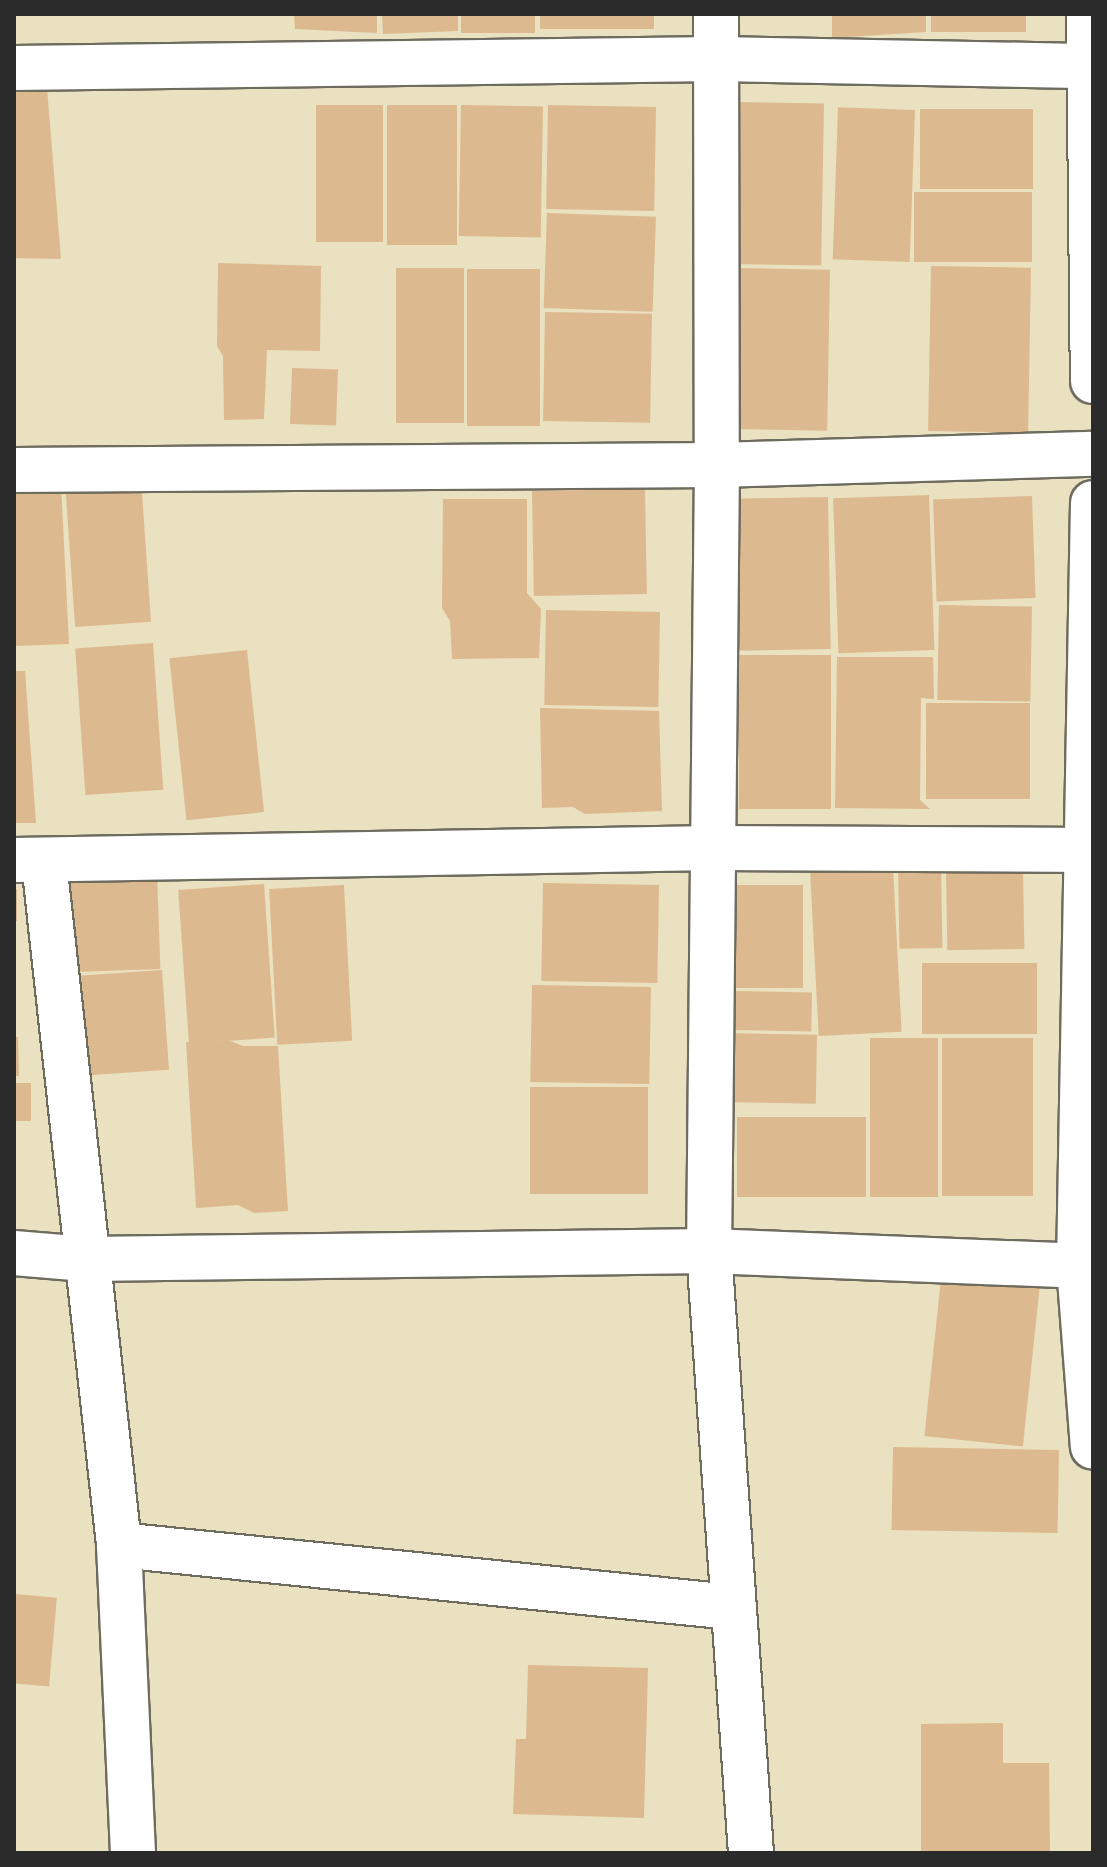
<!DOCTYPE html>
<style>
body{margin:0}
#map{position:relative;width:1107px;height:1867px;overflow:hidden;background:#e9e1bf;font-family:"Indie Flower",sans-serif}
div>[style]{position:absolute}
.building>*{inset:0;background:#ddb98f;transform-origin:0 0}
.roads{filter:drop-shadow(2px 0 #6e6b5f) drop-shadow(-2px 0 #6e6b5f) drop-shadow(0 2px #6e6b5f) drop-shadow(0 -2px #6e6b5f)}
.street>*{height:44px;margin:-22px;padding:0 22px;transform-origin:22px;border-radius:22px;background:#fff}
span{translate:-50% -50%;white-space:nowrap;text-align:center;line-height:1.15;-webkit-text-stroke:6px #fbf7ec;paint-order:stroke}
.frame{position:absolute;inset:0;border:16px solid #2b2b2b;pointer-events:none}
</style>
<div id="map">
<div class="building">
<i style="clip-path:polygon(294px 14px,377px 14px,377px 33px,295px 29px)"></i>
<i style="clip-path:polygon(382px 14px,458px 14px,458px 31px,383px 34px)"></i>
<i style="left:461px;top:14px;width:74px;height:19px"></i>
<i style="left:540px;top:14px;width:114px;height:15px"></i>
<i style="clip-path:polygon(832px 14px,926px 14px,926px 32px,832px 38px)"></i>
<i style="left:931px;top:14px;width:95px;height:18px"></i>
<i style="clip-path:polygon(47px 88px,61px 259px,14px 258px,14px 89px)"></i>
<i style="left:732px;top:102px;width:92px;height:162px;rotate:1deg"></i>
<i style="left:316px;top:105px;width:67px;height:137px"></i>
<i style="left:457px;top:105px;width:140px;height:70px;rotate:90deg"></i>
<i style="left:461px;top:105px;width:82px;height:131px;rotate:1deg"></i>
<i style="left:656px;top:107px;width:104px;height:108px;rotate:91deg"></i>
<i style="left:1033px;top:109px;width:80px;height:113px;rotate:90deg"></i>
<i style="left:915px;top:110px;width:152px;height:77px;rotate:92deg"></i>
<i style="left:914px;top:192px;width:118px;height:70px"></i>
<i style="left:547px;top:213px;width:109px;height:95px;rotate:2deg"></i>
<i style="clip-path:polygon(218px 263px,321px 266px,320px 351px,267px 350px,264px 419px,224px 420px,223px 356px,217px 346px)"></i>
<i style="left:931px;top:266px;width:100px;height:165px;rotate:1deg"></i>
<i style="left:396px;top:268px;width:68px;height:155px"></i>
<i style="left:733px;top:268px;width:97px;height:161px;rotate:1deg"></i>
<i style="left:467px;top:269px;width:73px;height:157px"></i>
<i style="left:545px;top:312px;width:107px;height:109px;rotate:1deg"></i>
<i style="left:292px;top:368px;width:46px;height:56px;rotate:2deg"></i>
<i style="left:141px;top:479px;width:143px;height:76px;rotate:86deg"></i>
<i style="clip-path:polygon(61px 484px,69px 644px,14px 646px,14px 486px)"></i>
<i style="left:645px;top:489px;width:105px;height:113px;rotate:89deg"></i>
<i style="left:929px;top:495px;width:155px;height:96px;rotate:88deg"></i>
<i style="left:1032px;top:496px;width:102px;height:99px;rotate:88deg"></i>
<i style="left:828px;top:497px;width:152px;height:95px;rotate:89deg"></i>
<i style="clip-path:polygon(443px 499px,527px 499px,527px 593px,541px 609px,539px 658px,452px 659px,450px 621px,442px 608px)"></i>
<i style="left:939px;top:605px;width:93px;height:95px;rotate:1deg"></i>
<i style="left:546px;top:610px;width:114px;height:95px;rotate:1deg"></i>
<i style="left:153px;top:643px;width:147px;height:78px;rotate:86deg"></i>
<i style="left:247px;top:650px;width:163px;height:78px;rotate:84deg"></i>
<i style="left:831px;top:655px;width:154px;height:92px;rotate:90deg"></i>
<i style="clip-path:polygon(837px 657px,933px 657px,934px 699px,921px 698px,920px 800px,930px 809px,835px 808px)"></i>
<i style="clip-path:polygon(14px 671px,25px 671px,36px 823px,14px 823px)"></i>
<i style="left:926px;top:703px;width:104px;height:96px"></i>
<i style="clip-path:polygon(540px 708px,659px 711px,662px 811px,585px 814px,573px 807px,542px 808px)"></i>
<i style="left:941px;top:865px;width:83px;height:43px;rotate:89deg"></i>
<i style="left:893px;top:868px;width:164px;height:83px;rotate:87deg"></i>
<i style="left:1023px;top:871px;width:78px;height:77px;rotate:89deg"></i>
<i style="left:157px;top:872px;width:97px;height:94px;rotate:88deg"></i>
<i style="left:264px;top:884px;width:154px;height:86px;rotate:86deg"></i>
<i style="left:344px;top:885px;width:156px;height:75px;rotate:87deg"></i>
<i style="left:659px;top:885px;width:98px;height:116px;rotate:91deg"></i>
<i style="left:736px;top:885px;width:67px;height:103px"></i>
<i style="left:14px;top:889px;width:3px;height:32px"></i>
<i style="left:922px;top:963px;width:115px;height:71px"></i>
<i style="left:162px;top:970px;width:100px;height:84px;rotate:86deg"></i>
<i style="left:532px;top:985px;width:119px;height:97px;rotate:1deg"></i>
<i style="left:729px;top:991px;width:83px;height:39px;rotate:1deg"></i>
<i style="left:722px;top:1033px;width:95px;height:69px;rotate:1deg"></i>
<i style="clip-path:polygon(14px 1037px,18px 1037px,19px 1076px,14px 1076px)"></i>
<i style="left:938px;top:1038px;width:159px;height:68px;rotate:90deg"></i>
<i style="left:1033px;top:1038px;width:158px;height:91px;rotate:90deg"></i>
<i style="clip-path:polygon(230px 1041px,243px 1046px,278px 1046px,288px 1211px,254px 1213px,238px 1205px,196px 1208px,186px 1042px)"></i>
<i style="left:14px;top:1083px;width:17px;height:38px"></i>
<i style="left:530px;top:1087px;width:118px;height:107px"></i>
<i style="left:866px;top:1117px;width:80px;height:129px;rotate:90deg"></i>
<i style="left:942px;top:1269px;width:99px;height:168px;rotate:6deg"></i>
<i style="left:1059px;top:1450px;width:83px;height:166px;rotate:91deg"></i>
<i style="left:14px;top:1594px;width:43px;height:89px;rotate:5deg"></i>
<i style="clip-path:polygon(528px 1665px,648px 1668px,644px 1818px,513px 1814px,516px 1739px,526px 1739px)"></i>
<i style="clip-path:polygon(1003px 1723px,1003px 1763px,1049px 1763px,1050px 1853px,921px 1853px,921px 1724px)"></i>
</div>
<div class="roads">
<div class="street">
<i style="left:716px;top:14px;width:451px;rotate:89.9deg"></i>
<i style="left:717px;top:465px;width:786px;rotate:90.58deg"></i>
<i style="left:709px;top:1251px;width:603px;rotate:86.01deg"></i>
<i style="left:1089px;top:14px;width:367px;rotate:89.4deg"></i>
<i style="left:14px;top:68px;width:704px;rotate:-0.73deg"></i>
<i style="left:718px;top:59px;width:375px;rotate:1.1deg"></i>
<i style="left:14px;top:470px;width:703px;rotate:-0.41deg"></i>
<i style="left:717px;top:465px;width:376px;rotate:-1.7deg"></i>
<i style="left:1093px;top:503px;width:763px;rotate:91.05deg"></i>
<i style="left:1079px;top:1266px;width:181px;rotate:85.6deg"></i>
<i style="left:14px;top:860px;width:699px;rotate:-0.98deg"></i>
<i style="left:713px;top:848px;width:380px;rotate:0.3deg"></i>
<i style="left:44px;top:862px;width:687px;rotate:83.73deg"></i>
<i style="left:119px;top:1545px;width:308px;rotate:87.4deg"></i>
<i style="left:14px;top:1253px;width:72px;rotate:4.8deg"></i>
<i style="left:86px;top:1259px;width:623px;rotate:-0.74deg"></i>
<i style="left:709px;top:1251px;width:370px;rotate:2.3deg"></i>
<i style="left:119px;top:1545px;width:616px;rotate:5.78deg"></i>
</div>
</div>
<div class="frame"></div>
</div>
